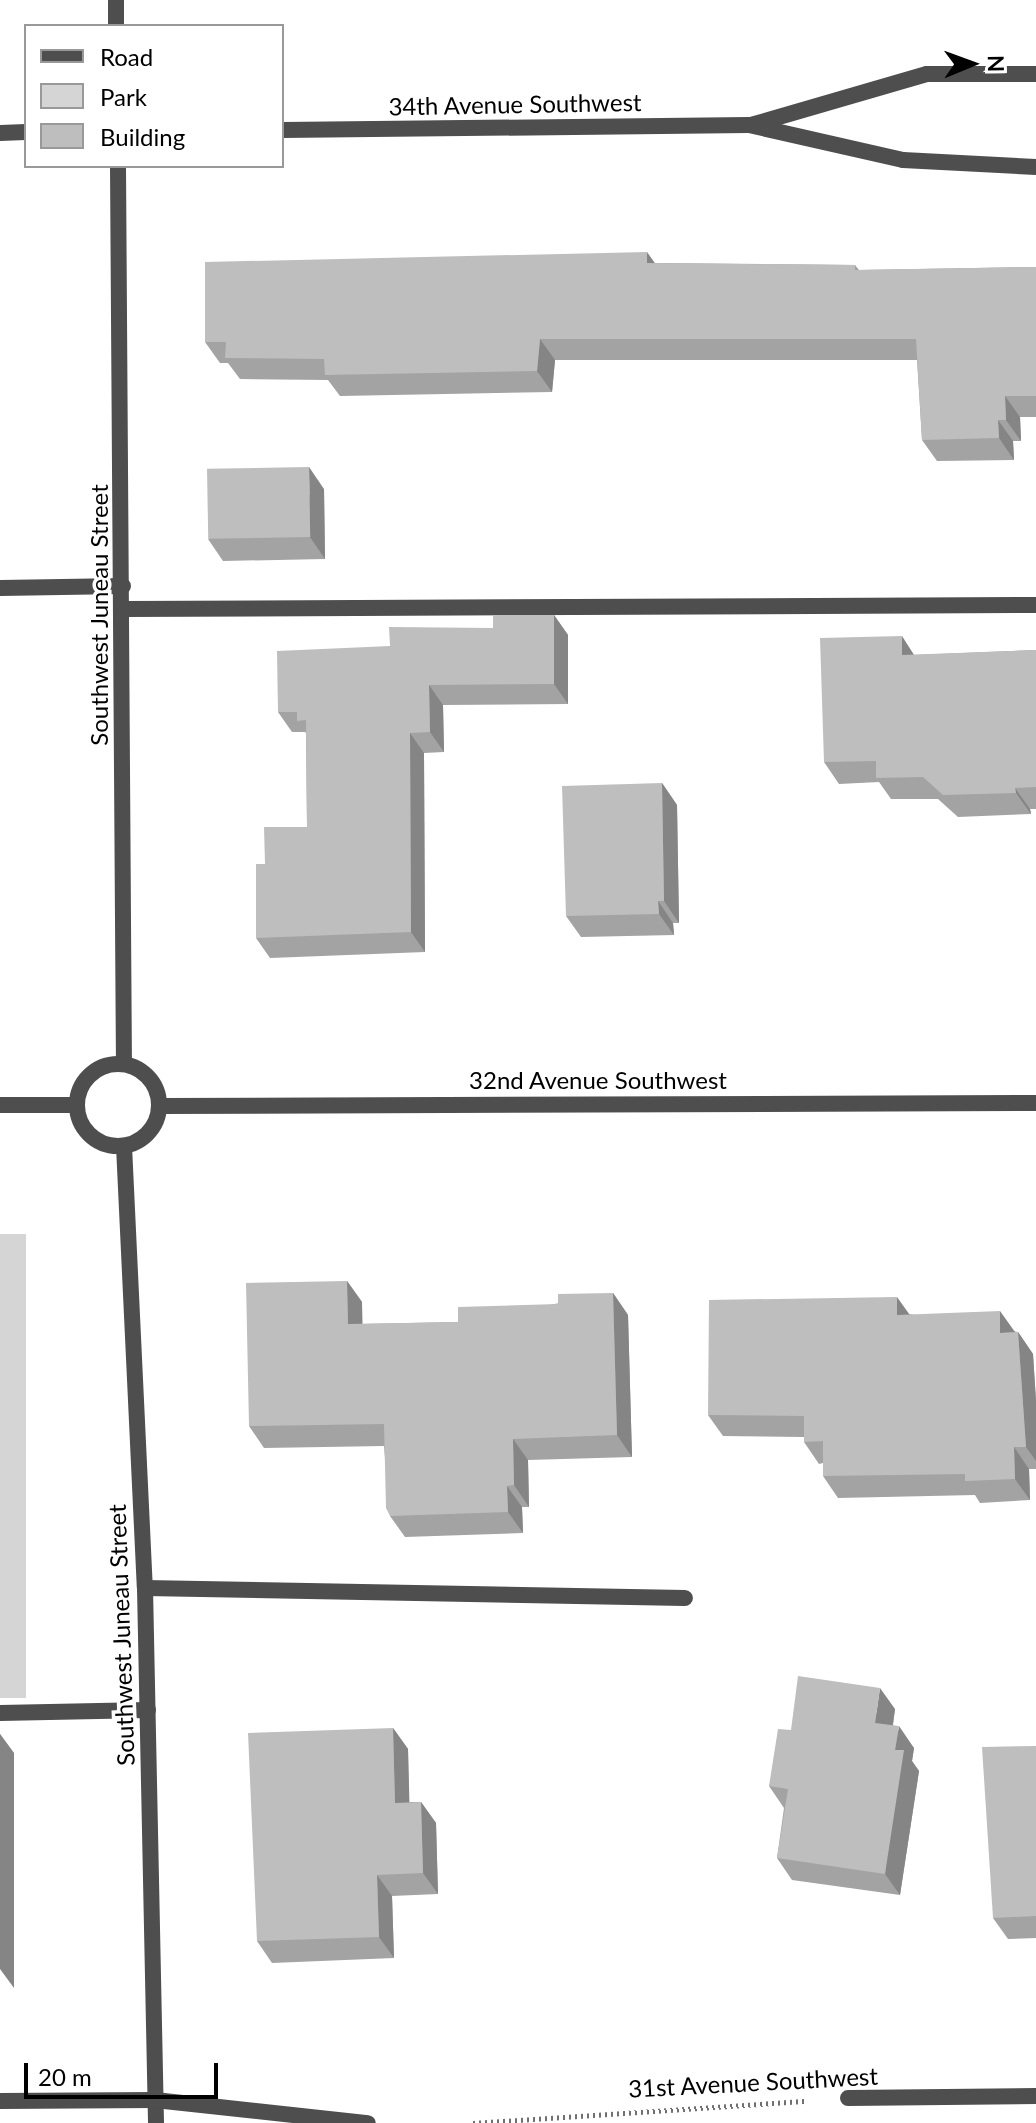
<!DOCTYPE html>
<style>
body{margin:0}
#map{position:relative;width:1036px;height:2123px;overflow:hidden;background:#fff;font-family:Lato,sans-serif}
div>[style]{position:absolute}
.green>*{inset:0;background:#d5d5d5;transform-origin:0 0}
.path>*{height:5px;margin-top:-2.5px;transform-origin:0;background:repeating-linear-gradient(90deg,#707070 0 2px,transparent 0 6px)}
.lane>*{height:16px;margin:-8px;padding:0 8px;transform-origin:8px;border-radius:8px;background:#4e4e4e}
.street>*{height:16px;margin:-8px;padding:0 8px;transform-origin:8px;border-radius:8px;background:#4e4e4e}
.street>.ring{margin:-8px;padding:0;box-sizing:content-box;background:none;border:16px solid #4e4e4e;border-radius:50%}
.wall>*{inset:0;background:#a3a3a3;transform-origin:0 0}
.shaded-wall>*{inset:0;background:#858585}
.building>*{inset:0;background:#bebebe;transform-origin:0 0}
span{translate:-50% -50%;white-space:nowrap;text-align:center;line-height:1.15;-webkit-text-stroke:7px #fff;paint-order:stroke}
.street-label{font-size:24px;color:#000}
.legend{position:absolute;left:24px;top:24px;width:260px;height:144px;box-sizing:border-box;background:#fff;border:2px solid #999;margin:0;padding:10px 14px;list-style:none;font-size:24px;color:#000}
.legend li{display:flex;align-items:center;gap:16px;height:40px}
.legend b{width:40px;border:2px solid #999}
.north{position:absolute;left:932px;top:24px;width:80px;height:80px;-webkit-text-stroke:6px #fff;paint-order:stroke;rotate:89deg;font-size:22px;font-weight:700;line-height:32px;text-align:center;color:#000}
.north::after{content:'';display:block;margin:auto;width:28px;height:36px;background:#000;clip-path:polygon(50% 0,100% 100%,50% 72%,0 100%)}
.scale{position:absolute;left:24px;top:2063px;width:194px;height:36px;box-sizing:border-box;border:4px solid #000;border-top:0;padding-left:10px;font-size:24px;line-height:28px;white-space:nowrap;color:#000;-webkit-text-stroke:6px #fff;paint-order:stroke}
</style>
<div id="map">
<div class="green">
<i style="left:26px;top:1234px;width:464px;height:26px;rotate:90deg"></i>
</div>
<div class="path">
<i style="left:473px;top:2123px;width:335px;rotate:-3.8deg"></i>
</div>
<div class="lane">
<i style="left:0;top:588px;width:123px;rotate:-0.9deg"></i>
<i style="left:124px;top:609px;width:912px;rotate:-0.25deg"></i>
<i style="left:145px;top:1588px;width:540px;rotate:1.06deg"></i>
<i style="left:0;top:1713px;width:148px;rotate:-1.2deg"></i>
</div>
<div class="street">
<i style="left:116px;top:0;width:26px;rotate:90deg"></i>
<i style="left:751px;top:125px;width:183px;rotate:-16.2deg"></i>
<i style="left:927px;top:74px;width:109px"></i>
<i style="left:282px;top:130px;width:467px;rotate:-0.6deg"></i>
<i style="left:749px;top:125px;width:158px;rotate:12.8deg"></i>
<i style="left:903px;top:160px;width:133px;rotate:3deg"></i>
<i style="left:0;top:133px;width:26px;rotate:-2deg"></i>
<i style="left:118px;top:166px;width:897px;rotate:89.62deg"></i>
<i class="ring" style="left:77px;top:1064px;width:66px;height:66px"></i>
<i style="left:0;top:1105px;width:76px"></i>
<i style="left:159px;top:1106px;width:877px;rotate:-0.2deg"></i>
<i style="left:124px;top:1146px;width:442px;rotate:87.3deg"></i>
<i style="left:145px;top:1588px;width:535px;rotate:88.82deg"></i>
<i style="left:848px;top:2098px;width:188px;rotate:-0.6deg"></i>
<i style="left:0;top:2101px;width:155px;rotate:-0.4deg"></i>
<i style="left:155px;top:2100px;width:214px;rotate:6.2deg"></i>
</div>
<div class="wall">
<i style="clip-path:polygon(655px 263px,855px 265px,859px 270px,1036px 267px,1036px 417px,1020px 417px,1021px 441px,1013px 441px,1014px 460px,937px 461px,922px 440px,917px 360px,555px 360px,552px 392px,340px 396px,328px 380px,240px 379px,228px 363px,220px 363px,205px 342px)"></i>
<i style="clip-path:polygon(324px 489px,325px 559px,223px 561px,208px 539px)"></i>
<i style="clip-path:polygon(554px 615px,568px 635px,568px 704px,443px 705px,444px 752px,424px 753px,425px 952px,270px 958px,256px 938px,265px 864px,307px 827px,306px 733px,305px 732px,292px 732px,278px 712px,390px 646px,493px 628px)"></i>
<i style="clip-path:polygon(1036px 650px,1036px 809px,1030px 809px,1031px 814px,958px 817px,938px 799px,891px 799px,879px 782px,839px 784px,824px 762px,914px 655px)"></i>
<i style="clip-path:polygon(662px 783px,677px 805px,679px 923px,673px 923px,674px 935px,581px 937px,566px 916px)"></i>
<i style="clip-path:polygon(347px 1281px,362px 1302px,362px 1324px,458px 1322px,613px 1293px,628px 1315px,632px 1457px,528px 1460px,529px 1507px,522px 1507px,523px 1533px,405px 1537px,390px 1516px,384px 1446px,264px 1448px,249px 1426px)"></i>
<i style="clip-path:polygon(909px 1314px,1018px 1332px,1033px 1354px,1036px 1401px,1036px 1469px,1029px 1469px,1030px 1500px,980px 1503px,975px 1495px,838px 1498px,823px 1476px,823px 1463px,819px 1464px,804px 1442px,804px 1437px,723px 1436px,708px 1415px)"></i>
<i style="clip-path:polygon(895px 1709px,893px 1725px,914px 1748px,912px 1761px,919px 1771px,900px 1895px,792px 1880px,777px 1858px,784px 1808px,769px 1786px,791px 1730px)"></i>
<i style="clip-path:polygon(393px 1728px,408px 1749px,409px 1802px,421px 1802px,436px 1823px,438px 1894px,392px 1896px,394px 1958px,272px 1963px,257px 1941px)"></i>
<i style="left:0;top:1734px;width:24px;height:254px;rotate:54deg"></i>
<i style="clip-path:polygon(1036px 1746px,1036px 1938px,1008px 1939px,993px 1918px)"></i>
</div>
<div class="shaded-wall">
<i style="clip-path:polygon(647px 252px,662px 273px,647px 263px)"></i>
<i style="clip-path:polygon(540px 339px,555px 360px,552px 392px,537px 371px)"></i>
<i style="clip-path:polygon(1005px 396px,1020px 417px,1021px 441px,1006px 420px)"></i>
<i style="clip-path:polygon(998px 420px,1013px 441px,1014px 460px,999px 438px)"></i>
<i style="clip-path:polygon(309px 467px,324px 489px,325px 559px,310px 537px)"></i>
<i style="clip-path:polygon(554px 615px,568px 635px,568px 704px,554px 684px)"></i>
<i style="clip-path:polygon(902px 636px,916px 658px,902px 655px)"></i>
<i style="clip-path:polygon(429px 685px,443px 705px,444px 752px,430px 732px)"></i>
<i style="clip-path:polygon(410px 733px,424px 753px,425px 952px,411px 932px)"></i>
<i style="clip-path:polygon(662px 783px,677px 805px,679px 923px,664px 901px)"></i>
<i style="clip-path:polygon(1015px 788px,1030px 809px,1031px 814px,1016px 793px)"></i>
<i style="clip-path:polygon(658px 901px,673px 923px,674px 935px,659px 914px)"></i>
<i style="clip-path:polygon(347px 1281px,362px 1302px,363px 1346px,348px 1324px)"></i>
<i style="clip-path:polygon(613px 1293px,628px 1315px,632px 1457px,617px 1435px)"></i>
<i style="clip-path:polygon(897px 1297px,912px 1318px,897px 1315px)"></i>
<i style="clip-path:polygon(1000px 1311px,1015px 1332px,1000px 1333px)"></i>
<i style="clip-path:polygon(1018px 1332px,1033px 1354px,1036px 1401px,1036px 1461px,1026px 1447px)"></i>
<i style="clip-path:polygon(513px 1439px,528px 1460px,529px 1507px,514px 1485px)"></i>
<i style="clip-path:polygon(1014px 1447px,1029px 1469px,1030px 1500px,1015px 1479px)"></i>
<i style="clip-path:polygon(507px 1486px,522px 1507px,523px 1533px,508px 1512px)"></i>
<i style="clip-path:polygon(880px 1688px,895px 1709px,890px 1744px,875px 1723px)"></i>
<i style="clip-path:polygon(899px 1726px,914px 1748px,912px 1761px,919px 1771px,900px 1895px,885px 1874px,895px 1750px)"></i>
<i style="clip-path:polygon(393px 1728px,408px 1749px,410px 1824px,395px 1803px)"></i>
<i style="clip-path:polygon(0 1734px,14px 1753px,14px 1988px,0 1969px)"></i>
<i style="clip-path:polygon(421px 1802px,436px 1823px,438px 1894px,423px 1873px)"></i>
<i style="clip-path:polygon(377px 1875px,392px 1896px,394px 1958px,379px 1937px)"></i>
</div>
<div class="building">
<i style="clip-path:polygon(647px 252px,647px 263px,855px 265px,855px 270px,1036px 267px,1036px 396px,1005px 396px,1006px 420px,998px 420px,999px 438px,922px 440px,916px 339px,540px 339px,537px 371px,325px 375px,324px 359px,225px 358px,226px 342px,205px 342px,205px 262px)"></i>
<i style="left:309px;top:467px;width:70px;height:102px;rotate:89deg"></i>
<i style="clip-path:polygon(493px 615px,554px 615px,554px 684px,429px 685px,430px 732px,410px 733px,411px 932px,256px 938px,256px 864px,265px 864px,264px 827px,307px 827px,306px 720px,297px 721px,297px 712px,278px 712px,277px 651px,390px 646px,389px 627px,493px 628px)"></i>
<i style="clip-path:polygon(902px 636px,902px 655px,1036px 650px,1036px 787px,1015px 788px,1016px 793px,943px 795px,923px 777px,876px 778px,876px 761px,824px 762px,820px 638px)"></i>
<i style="clip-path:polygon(662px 783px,664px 901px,658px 901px,659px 914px,566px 916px,562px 786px)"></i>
<i style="clip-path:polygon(347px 1281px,348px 1324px,458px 1322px,458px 1307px,558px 1304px,558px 1294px,613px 1293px,617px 1435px,513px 1439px,514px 1485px,507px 1486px,508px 1512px,390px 1516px,386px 1508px,384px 1424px,249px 1426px,246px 1283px)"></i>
<i style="clip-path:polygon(897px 1297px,897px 1315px,1000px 1311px,1000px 1333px,1018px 1332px,1026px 1447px,1014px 1447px,1015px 1479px,965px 1481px,965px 1474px,823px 1476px,823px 1441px,804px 1442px,804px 1416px,708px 1415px,709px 1300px)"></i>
<i style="clip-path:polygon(798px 1676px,880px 1688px,875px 1723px,899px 1726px,895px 1750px,904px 1750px,885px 1874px,777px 1858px,788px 1789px,769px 1786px,778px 1729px,791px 1730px)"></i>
<i style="clip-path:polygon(393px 1728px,395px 1803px,421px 1802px,423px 1873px,377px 1875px,379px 1937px,257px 1941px,248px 1733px)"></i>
<i style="clip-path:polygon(1036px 1746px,1036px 1916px,993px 1918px,982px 1747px)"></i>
</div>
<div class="street-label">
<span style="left:515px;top:104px;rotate:-1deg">34th Avenue Southwest</span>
<span style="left:99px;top:615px;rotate:-90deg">Southwest Juneau Street</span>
<span style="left:598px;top:1080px">32nd Avenue Southwest</span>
<span style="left:121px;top:1635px;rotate:-92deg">Southwest Juneau Street</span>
<span style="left:753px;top:2082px;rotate:-3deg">31st Avenue Southwest</span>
</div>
<ul class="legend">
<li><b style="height:10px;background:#4e4e4e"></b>Road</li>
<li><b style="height:22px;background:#d5d5d5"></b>Park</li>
<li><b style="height:22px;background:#bebebe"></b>Building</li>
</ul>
<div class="north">N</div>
<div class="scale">20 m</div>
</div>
